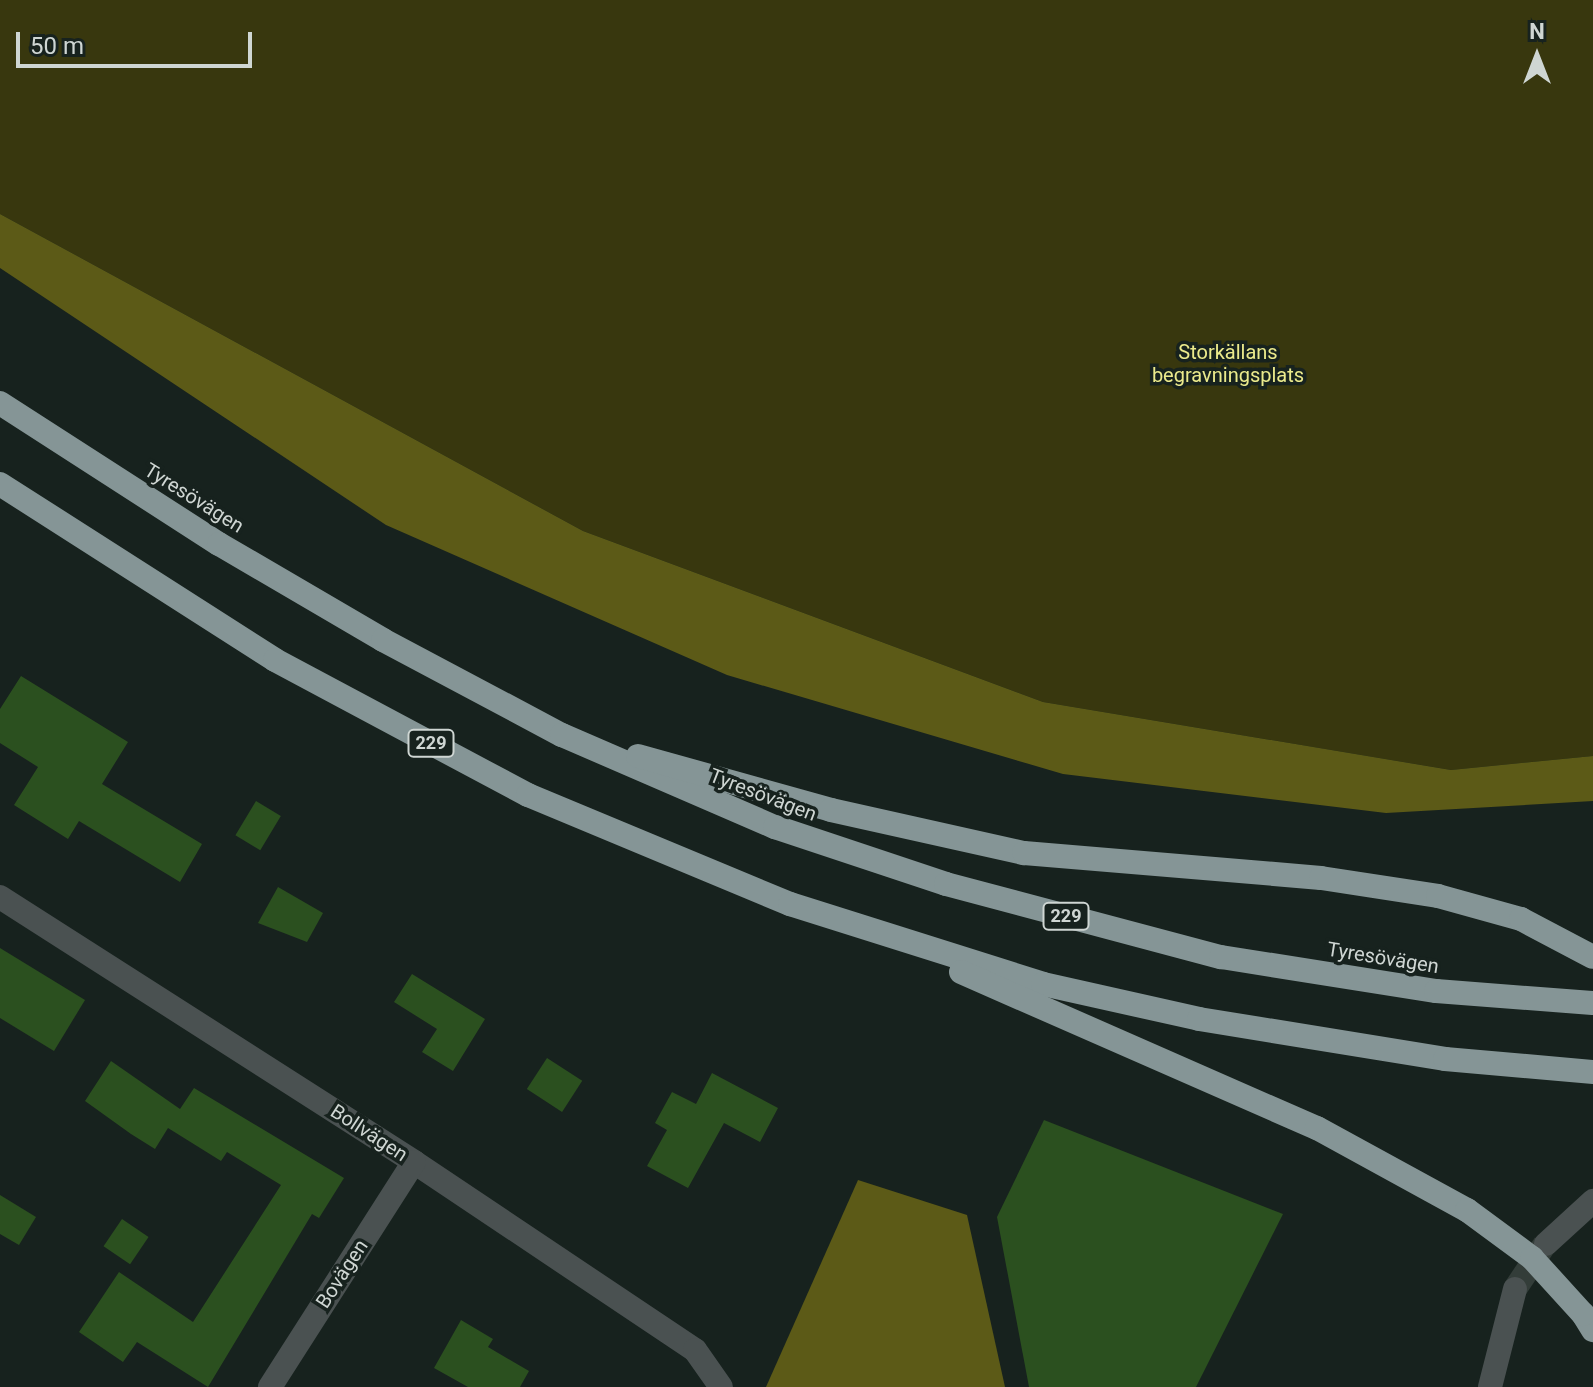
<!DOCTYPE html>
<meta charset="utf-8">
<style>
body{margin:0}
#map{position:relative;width:1593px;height:1387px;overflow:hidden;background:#17221e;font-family:Roboto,sans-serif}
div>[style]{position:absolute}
.green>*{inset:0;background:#38370e}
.forest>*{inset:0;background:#5c5a17}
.building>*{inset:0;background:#2b501f;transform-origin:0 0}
.street-tunnel>*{height:24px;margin-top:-12px;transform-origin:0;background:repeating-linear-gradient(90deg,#333d39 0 24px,transparent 0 36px)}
.street>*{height:24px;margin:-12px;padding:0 12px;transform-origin:12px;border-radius:12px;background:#4a5151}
.highway>*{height:24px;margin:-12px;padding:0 12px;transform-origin:12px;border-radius:12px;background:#859596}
.highway-bridge>*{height:24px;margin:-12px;padding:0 12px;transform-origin:12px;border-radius:12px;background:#859596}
span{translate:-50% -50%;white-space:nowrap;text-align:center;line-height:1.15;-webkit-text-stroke:7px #17221e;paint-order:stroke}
.shield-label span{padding:2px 6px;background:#17221e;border:2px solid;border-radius:6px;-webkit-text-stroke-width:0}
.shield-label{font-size:18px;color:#cfd6d3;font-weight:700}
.park-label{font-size:20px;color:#ebea8c}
.street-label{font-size:20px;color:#cfd6d3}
.north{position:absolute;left:1497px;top:16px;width:80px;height:80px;-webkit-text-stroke:6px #17221e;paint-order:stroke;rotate:0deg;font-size:22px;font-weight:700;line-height:32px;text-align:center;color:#cfd6d3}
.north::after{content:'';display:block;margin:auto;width:28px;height:36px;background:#cfd6d3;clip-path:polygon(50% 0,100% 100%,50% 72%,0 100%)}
.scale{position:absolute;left:16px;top:32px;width:236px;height:36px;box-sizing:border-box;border:4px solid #cfd6d3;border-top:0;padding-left:10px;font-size:24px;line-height:28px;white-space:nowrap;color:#cfd6d3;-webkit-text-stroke:6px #17221e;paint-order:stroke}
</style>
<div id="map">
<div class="green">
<i style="clip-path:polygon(0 0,1593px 0,1593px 756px,1451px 770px,1043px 702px,583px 531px,0 214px)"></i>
</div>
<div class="forest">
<i style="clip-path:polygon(0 214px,583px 531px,1043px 702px,1451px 770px,1593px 756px,1593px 801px,1386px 813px,1063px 774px,727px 675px,386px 525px,0 268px)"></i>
<i style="clip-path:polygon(858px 1180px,967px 1215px,1005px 1387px,766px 1387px)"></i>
</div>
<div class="building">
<i style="clip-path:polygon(21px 676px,128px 742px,102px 784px,202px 844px,180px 882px,79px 821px,68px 839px,14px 805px,38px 767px,0 743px,0 709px)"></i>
<i style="left:256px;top:801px;width:29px;height:40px;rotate:31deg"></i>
<i style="clip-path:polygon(278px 887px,323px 913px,307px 942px,258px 923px)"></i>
<i style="clip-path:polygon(0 948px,85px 1000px,54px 1051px,0 1018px)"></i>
<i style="clip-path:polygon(412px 974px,485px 1019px,453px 1071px,422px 1052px,437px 1029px,394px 1002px)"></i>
<i style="left:547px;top:1058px;width:42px;height:37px;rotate:33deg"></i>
<i style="clip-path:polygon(111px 1061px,180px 1109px,194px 1088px,344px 1178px,319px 1218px,312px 1214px,208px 1387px,137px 1342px,123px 1362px,79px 1332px,119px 1272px,193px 1322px,281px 1185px,227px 1152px,221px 1161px,168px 1128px,155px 1149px,131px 1134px,85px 1101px)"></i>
<i style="clip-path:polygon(712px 1073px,778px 1108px,760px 1142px,724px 1123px,688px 1188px,647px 1166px,667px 1130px,655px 1123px,672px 1092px,696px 1104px)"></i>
<i style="clip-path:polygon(1044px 1120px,1283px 1214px,1196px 1387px,1029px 1387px,997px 1217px)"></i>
<i style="clip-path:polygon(0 1195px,36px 1217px,19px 1245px,0 1234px)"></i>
<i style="left:122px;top:1219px;width:32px;height:33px;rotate:34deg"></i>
<i style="clip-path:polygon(461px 1320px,493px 1339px,488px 1347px,529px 1371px,520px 1387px,468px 1387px,434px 1368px)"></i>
</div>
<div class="street-tunnel">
<i style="left:1515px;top:1289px;width:54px;rotate:-56.3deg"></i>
</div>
<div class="street">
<i style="left:0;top:897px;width:492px;rotate:32.6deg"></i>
<i style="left:414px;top:1162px;width:338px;rotate:33.8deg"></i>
<i style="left:695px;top:1350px;width:45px;rotate:54.9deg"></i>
<i style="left:1546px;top:1244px;width:64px;rotate:-42.5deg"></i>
<i style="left:270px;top:1387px;width:267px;rotate:-57.4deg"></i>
<i style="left:1490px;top:1387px;width:101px;rotate:-75.7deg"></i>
</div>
<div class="highway">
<i style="left:0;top:403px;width:260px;rotate:32.8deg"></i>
<i style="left:219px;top:544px;width:190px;rotate:30.3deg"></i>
<i style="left:383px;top:640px;width:203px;rotate:28deg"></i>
<i style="left:562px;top:735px;width:232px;rotate:23.4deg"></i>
<i style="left:775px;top:827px;width:180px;rotate:18.4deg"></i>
<i style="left:946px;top:884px;width:285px;rotate:14.9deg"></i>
<i style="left:1221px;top:957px;width:218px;rotate:9deg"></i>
<i style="left:1436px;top:991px;width:157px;rotate:4.4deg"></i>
<i style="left:0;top:484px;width:326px;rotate:32.6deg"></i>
<i style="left:275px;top:660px;width:287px;rotate:28.1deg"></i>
<i style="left:528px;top:795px;width:284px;rotate:22.6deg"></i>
<i style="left:790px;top:904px;width:265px;rotate:17.5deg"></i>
<i style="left:1043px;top:984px;width:160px;rotate:12.6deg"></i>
<i style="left:1199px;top:1019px;width:249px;rotate:9.2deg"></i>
<i style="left:1445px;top:1059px;width:149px;rotate:5deg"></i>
<i style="left:638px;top:756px;width:200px;rotate:15.6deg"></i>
<i style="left:831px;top:810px;width:198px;rotate:12.6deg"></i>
<i style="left:1024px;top:853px;width:298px;rotate:4.8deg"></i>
<i style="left:1321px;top:878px;width:118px;rotate:8.7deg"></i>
<i style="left:1438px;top:896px;width:86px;rotate:15.5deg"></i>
<i style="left:1521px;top:919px;width:81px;rotate:27.8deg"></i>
<i style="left:961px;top:972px;width:389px;rotate:23.7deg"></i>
<i style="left:1317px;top:1128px;width:171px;rotate:28.7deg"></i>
<i style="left:1583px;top:1314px;width:19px;rotate:58deg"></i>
</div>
<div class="highway-bridge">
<i style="left:1467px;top:1210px;width:81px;rotate:36.4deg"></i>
<i style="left:1532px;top:1258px;width:76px;rotate:47.7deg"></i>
</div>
<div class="shield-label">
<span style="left:431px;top:743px">229</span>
<span style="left:1066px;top:916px">229</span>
</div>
<div class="park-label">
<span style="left:1228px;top:364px">Storkällans<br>begravningsplats</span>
</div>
<div class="street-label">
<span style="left:194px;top:498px;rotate:32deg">Tyresövägen</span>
<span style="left:763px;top:795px;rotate:21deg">Tyresövägen</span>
<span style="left:1383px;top:958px;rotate:9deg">Tyresövägen</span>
<span style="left:369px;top:1133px;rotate:33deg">Bollvägen</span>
<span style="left:342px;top:1274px;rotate:-57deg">Bovägen</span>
</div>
<div class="north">N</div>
<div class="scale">50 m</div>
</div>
